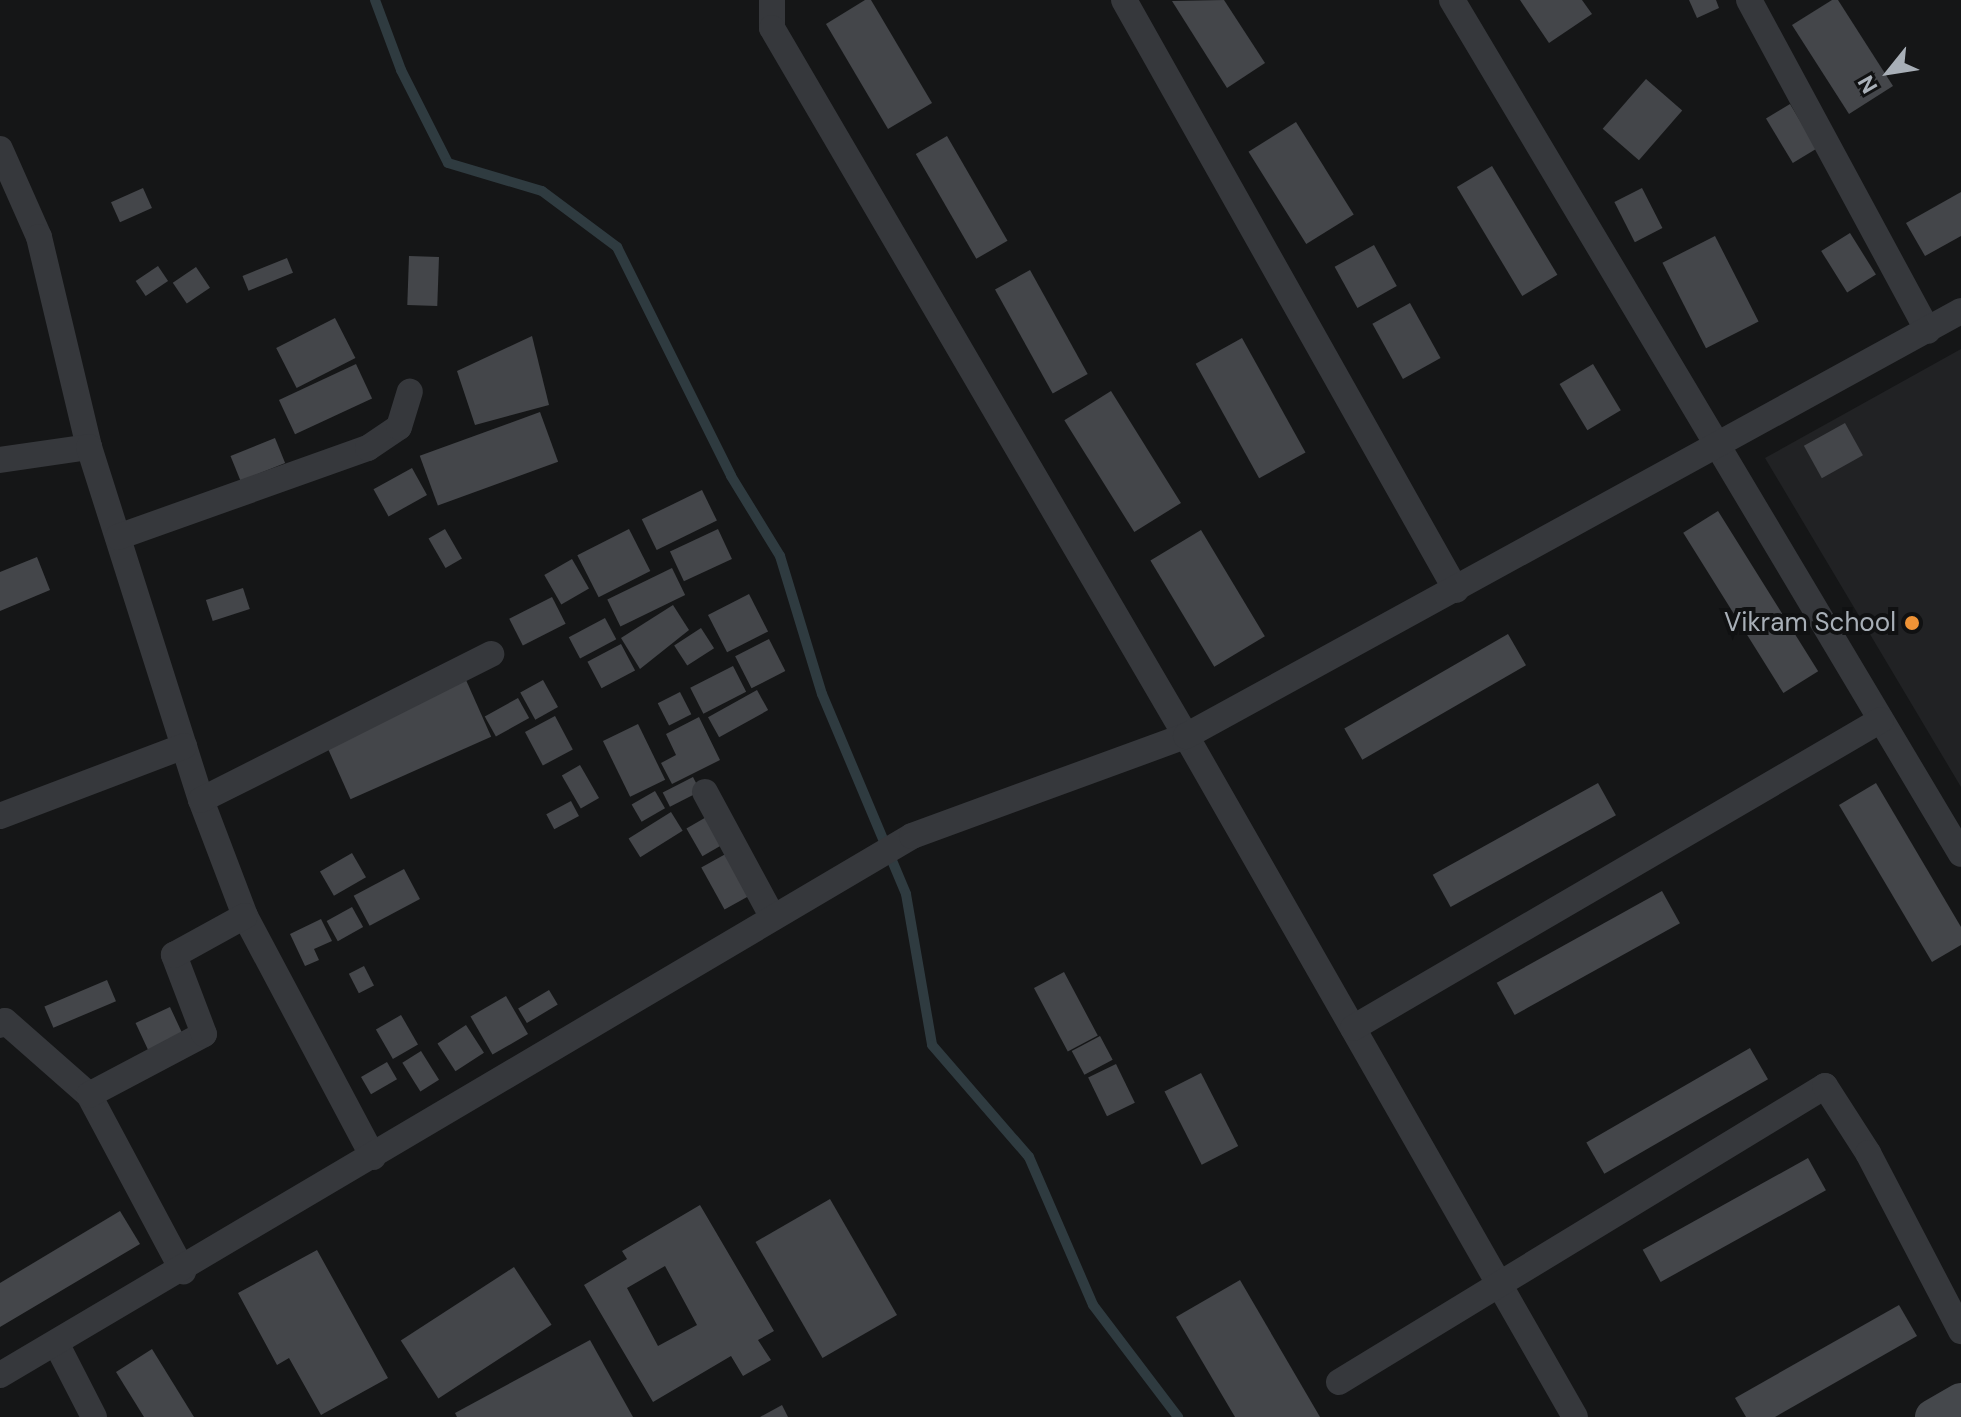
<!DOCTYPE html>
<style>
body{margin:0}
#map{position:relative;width:1961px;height:1417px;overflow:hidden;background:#151617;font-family:"DM Sans",sans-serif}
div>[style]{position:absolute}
.built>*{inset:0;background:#212224}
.stream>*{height:10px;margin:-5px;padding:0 5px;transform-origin:5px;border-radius:5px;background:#2f3b40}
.building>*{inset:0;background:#44464a;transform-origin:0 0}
.street>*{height:26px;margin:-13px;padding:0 13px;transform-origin:13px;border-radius:13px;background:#36383c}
.secondary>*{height:36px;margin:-18px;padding:0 18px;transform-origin:18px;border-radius:18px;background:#45484c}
.dots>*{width:22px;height:22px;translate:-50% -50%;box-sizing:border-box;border:4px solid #101112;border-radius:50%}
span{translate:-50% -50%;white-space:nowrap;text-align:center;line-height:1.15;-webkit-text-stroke:8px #101112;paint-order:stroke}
.poi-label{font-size:26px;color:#a8afb7}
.right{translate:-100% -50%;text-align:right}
.north{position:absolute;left:1849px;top:32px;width:80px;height:80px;-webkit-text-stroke:6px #101112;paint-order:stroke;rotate:240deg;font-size:22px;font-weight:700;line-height:32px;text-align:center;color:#a8afb7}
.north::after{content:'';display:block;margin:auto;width:28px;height:36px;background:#a8afb7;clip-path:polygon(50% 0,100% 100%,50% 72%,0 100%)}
</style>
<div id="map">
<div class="built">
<i style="clip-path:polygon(1961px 349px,1961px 787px,1765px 458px)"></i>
</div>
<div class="stream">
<i style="left:375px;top:0;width:75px;rotate:69.6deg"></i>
<i style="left:401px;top:70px;width:104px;rotate:63.2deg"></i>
<i style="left:448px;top:163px;width:98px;rotate:16.6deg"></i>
<i style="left:542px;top:191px;width:94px;rotate:36.7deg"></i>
<i style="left:617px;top:247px;width:256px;rotate:63.5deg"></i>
<i style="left:731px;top:476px;width:94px;rotate:58.5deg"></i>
<i style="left:780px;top:556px;width:144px;rotate:73.1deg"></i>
<i style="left:822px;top:694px;width:217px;rotate:67.2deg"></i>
<i style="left:906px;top:894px;width:153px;rotate:80.2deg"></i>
<i style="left:932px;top:1045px;width:148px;rotate:49.1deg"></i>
<i style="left:1029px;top:1157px;width:161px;rotate:66.6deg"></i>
<i style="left:1093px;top:1305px;width:141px;rotate:52.8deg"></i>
</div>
<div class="building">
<i style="clip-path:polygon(865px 0,871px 0,932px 103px,888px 129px,826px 24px)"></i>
<i style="clip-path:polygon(1224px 0,1265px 63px,1227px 88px,1172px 1px)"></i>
<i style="clip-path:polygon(1520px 0,1582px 0,1592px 14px,1549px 43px)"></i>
<i style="clip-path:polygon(1689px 0,1716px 0,1719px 8px,1697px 18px)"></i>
<i style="clip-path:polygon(1832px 0,1838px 0,1893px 86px,1849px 114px,1792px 25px)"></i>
<i style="left:1646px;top:79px;width:48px;height:66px;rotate:41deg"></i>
<i style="left:1790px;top:104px;width:52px;height:28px;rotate:59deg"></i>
<i style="left:1296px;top:122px;width:109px;height:56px;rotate:58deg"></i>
<i style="left:947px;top:136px;width:121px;height:36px;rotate:60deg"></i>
<i style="left:1492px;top:166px;width:127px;height:41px;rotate:59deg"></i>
<i style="left:143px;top:188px;width:22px;height:35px;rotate:66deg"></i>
<i style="left:1642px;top:188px;width:45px;height:31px;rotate:63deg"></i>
<i style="clip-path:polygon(1961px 192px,1961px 236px,1925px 256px,1906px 223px)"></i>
<i style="left:1850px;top:233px;width:49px;height:34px;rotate:58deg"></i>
<i style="left:1715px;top:236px;width:96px;height:59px;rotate:63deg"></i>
<i style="left:1374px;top:245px;width:47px;height:45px;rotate:61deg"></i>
<i style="left:409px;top:256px;width:30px;height:49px;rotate:2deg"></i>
<i style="left:287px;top:258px;width:16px;height:48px;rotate:68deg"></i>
<i style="left:158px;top:266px;width:18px;height:27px;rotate:56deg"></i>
<i style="left:196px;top:267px;width:25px;height:28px;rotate:56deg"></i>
<i style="left:1030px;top:270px;width:119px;height:40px;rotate:61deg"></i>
<i style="left:1410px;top:303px;width:63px;height:43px;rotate:61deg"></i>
<i style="left:335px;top:318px;width:45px;height:66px;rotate:63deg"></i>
<i style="clip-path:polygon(532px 336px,549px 405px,475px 425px,457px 371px)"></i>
<i style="left:1242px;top:338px;width:131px;height:53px;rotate:61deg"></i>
<i style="left:356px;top:364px;width:38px;height:85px;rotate:65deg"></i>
<i style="left:1593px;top:364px;width:54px;height:39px;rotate:59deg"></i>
<i style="left:1111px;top:391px;width:132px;height:55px;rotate:58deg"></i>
<i style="left:540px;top:412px;width:53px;height:128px;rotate:70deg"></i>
<i style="left:1845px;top:423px;width:37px;height:47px;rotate:61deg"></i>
<i style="left:275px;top:438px;width:27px;height:48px;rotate:68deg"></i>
<i style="left:412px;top:468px;width:31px;height:44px;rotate:61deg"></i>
<i style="left:702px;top:490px;width:34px;height:67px;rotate:64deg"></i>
<i style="left:1718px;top:511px;width:189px;height:41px;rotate:58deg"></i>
<i style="left:445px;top:529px;width:34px;height:19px;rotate:60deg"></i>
<i style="left:629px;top:529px;width:47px;height:58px;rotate:63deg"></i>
<i style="left:718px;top:529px;width:33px;height:53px;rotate:65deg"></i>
<i style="left:1201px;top:530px;width:124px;height:59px;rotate:59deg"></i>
<i style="clip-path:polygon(37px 557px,50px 590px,0 611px,0 572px)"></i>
<i style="left:572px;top:559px;width:34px;height:32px;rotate:60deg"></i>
<i style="left:672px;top:568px;width:30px;height:72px;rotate:64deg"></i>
<i style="left:243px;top:588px;width:22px;height:39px;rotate:72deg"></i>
<i style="left:749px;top:594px;width:42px;height:46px;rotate:63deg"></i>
<i style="left:552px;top:597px;width:30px;height:48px;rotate:63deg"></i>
<i style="clip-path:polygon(673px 605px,689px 630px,640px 669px,621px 638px)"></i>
<i style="left:605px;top:618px;width:24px;height:41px;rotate:62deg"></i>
<i style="left:701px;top:628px;width:24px;height:32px;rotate:57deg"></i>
<i style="left:1508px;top:634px;width:36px;height:189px;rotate:60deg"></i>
<i style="left:769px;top:639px;width:36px;height:38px;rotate:63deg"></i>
<i style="left:621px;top:644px;width:30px;height:38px;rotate:62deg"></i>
<i style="left:733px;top:666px;width:29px;height:48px;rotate:63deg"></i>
<i style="left:466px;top:680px;width:62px;height:154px;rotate:66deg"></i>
<i style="left:543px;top:680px;width:31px;height:26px;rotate:61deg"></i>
<i style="left:757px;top:690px;width:23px;height:56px;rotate:61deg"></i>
<i style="left:680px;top:692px;width:25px;height:25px;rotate:63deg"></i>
<i style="left:518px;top:698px;width:23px;height:38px;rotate:61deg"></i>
<i style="left:555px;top:716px;width:38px;height:34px;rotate:62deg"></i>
<i style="clip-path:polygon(699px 717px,720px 760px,672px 784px,661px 763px,676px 755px,666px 734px)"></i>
<i style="left:638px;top:724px;width:62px;height:39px;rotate:64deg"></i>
<i style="left:580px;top:765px;width:38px;height:21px;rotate:60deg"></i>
<i style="left:693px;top:777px;width:16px;height:34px;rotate:63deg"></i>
<i style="left:1598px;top:783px;width:37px;height:189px;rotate:61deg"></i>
<i style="clip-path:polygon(1876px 783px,1961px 927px,1961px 945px,1932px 962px,1839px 805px)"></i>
<i style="left:655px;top:791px;width:20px;height:27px;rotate:60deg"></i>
<i style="left:571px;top:801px;width:17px;height:28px;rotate:62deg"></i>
<i style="left:671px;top:812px;width:22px;height:50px;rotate:58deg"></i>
<i style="left:715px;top:812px;width:32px;height:33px;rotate:60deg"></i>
<i style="left:731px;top:851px;width:48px;height:34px;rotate:61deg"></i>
<i style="left:352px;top:853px;width:28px;height:37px;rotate:60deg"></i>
<i style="left:404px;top:869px;width:34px;height:57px;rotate:62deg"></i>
<i style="left:1662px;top:891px;width:37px;height:189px;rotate:61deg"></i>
<i style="left:352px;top:907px;width:23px;height:29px;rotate:61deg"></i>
<i style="clip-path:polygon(321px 919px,332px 941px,314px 949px,319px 960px,305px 966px,290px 934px)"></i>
<i style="left:364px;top:966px;width:22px;height:17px;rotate:63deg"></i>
<i style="left:1064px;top:972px;width:72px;height:34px;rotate:62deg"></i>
<i style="left:107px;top:980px;width:23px;height:68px;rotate:67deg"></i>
<i style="left:549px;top:990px;width:17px;height:36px;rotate:59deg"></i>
<i style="left:506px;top:996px;width:44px;height:41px;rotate:60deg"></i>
<i style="left:170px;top:1007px;width:38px;height:38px;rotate:65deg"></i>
<i style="left:401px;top:1015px;width:34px;height:29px;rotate:60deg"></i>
<i style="left:466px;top:1025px;width:33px;height:34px;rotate:57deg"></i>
<i style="left:1100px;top:1036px;width:27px;height:32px;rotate:62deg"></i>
<i style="left:1750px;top:1048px;width:36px;height:189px;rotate:60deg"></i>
<i style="left:421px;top:1051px;width:34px;height:22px;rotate:58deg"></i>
<i style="left:387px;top:1062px;width:20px;height:30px;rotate:60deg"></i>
<i style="left:1116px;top:1064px;width:43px;height:31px;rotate:64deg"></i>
<i style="left:1201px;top:1073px;width:82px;height:41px;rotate:63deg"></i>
<i style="left:1808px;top:1158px;width:37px;height:189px;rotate:61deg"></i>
<i style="left:830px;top:1199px;width:134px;height:86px;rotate:60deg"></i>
<i style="clip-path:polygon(evenodd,700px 1205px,774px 1331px,758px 1340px,771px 1360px,743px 1376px,731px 1356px,653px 1402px,584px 1285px,627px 1259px,622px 1251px,700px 1205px,665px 1266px,697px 1325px,658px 1346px,627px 1288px,665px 1266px)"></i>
<i style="clip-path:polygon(120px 1211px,140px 1244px,0 1327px,0 1283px)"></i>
<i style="clip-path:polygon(317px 1250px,388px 1378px,321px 1415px,289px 1358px,277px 1365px,238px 1293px)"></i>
<i style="left:514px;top:1267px;width:69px;height:135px;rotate:57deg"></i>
<i style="clip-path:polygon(1240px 1280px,1320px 1417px,1235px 1417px,1176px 1317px)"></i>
<i style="clip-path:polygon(1899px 1305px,1917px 1336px,1775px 1417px,1746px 1417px,1735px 1398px)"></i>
<i style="clip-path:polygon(590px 1340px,633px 1417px,457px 1417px,455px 1413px)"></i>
<i style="clip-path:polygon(152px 1349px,194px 1417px,144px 1417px,116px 1372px)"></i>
<i style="clip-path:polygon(782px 1405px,788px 1417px,760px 1417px)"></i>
</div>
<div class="street">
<i style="left:772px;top:0;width:28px;rotate:90deg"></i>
<i style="left:772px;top:28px;width:820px;rotate:59.68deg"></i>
<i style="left:1186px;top:736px;width:784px;rotate:60.26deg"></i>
<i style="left:1124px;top:0;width:677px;rotate:60.63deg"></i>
<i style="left:1452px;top:0;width:994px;rotate:59.2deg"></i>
<i style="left:1749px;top:0;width:376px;rotate:61.6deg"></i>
<i style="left:0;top:149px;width:96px;rotate:66.1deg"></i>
<i style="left:39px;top:237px;width:216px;rotate:76.6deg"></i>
<i style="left:0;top:460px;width:90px;rotate:-8.3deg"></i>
<i style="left:89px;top:447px;width:370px;rotate:72.4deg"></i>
<i style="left:201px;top:800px;width:124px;rotate:69.2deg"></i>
<i style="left:245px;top:916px;width:273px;rotate:62deg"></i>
<i style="left:118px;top:537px;width:265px;rotate:-19.6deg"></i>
<i style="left:368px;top:448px;width:37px;rotate:-34deg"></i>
<i style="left:399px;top:427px;width:37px;rotate:-73deg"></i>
<i style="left:705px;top:792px;width:143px;rotate:61.6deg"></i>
<i style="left:201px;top:800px;width:325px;rotate:-26.7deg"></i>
<i style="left:0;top:816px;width:197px;rotate:-20.8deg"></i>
<i style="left:0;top:1025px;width:6px;rotate:-39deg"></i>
<i style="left:5px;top:1021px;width:112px;rotate:41.4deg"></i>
<i style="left:89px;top:1095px;width:200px;rotate:61.9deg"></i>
<i style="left:1353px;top:1028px;width:611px;rotate:-30.26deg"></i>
<i style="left:89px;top:1095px;width:130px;rotate:-27.9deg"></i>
<i style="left:204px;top:1034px;width:85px;rotate:-110.8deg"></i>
<i style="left:174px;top:955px;width:81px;rotate:-28.8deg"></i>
<i style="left:56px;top:1343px;width:83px;rotate:62.8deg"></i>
<i style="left:0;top:1375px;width:1059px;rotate:-30.58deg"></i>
<i style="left:912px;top:836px;width:292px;rotate:-20.1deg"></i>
<i style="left:1186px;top:736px;width:884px;rotate:-28.74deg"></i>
<i style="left:1339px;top:1382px;width:569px;rotate:-31.34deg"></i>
<i style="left:1825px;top:1086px;width:80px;rotate:57.3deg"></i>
<i style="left:1868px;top:1153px;width:201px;rotate:62.4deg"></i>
</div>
<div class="secondary">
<i style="left:1933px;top:1417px;width:32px;rotate:-30deg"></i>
</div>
<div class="dots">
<i style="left:1912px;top:623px;background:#ef9336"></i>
</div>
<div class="poi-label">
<span class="right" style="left:1896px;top:623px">Vikram School</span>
</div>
<div class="north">N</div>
</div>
